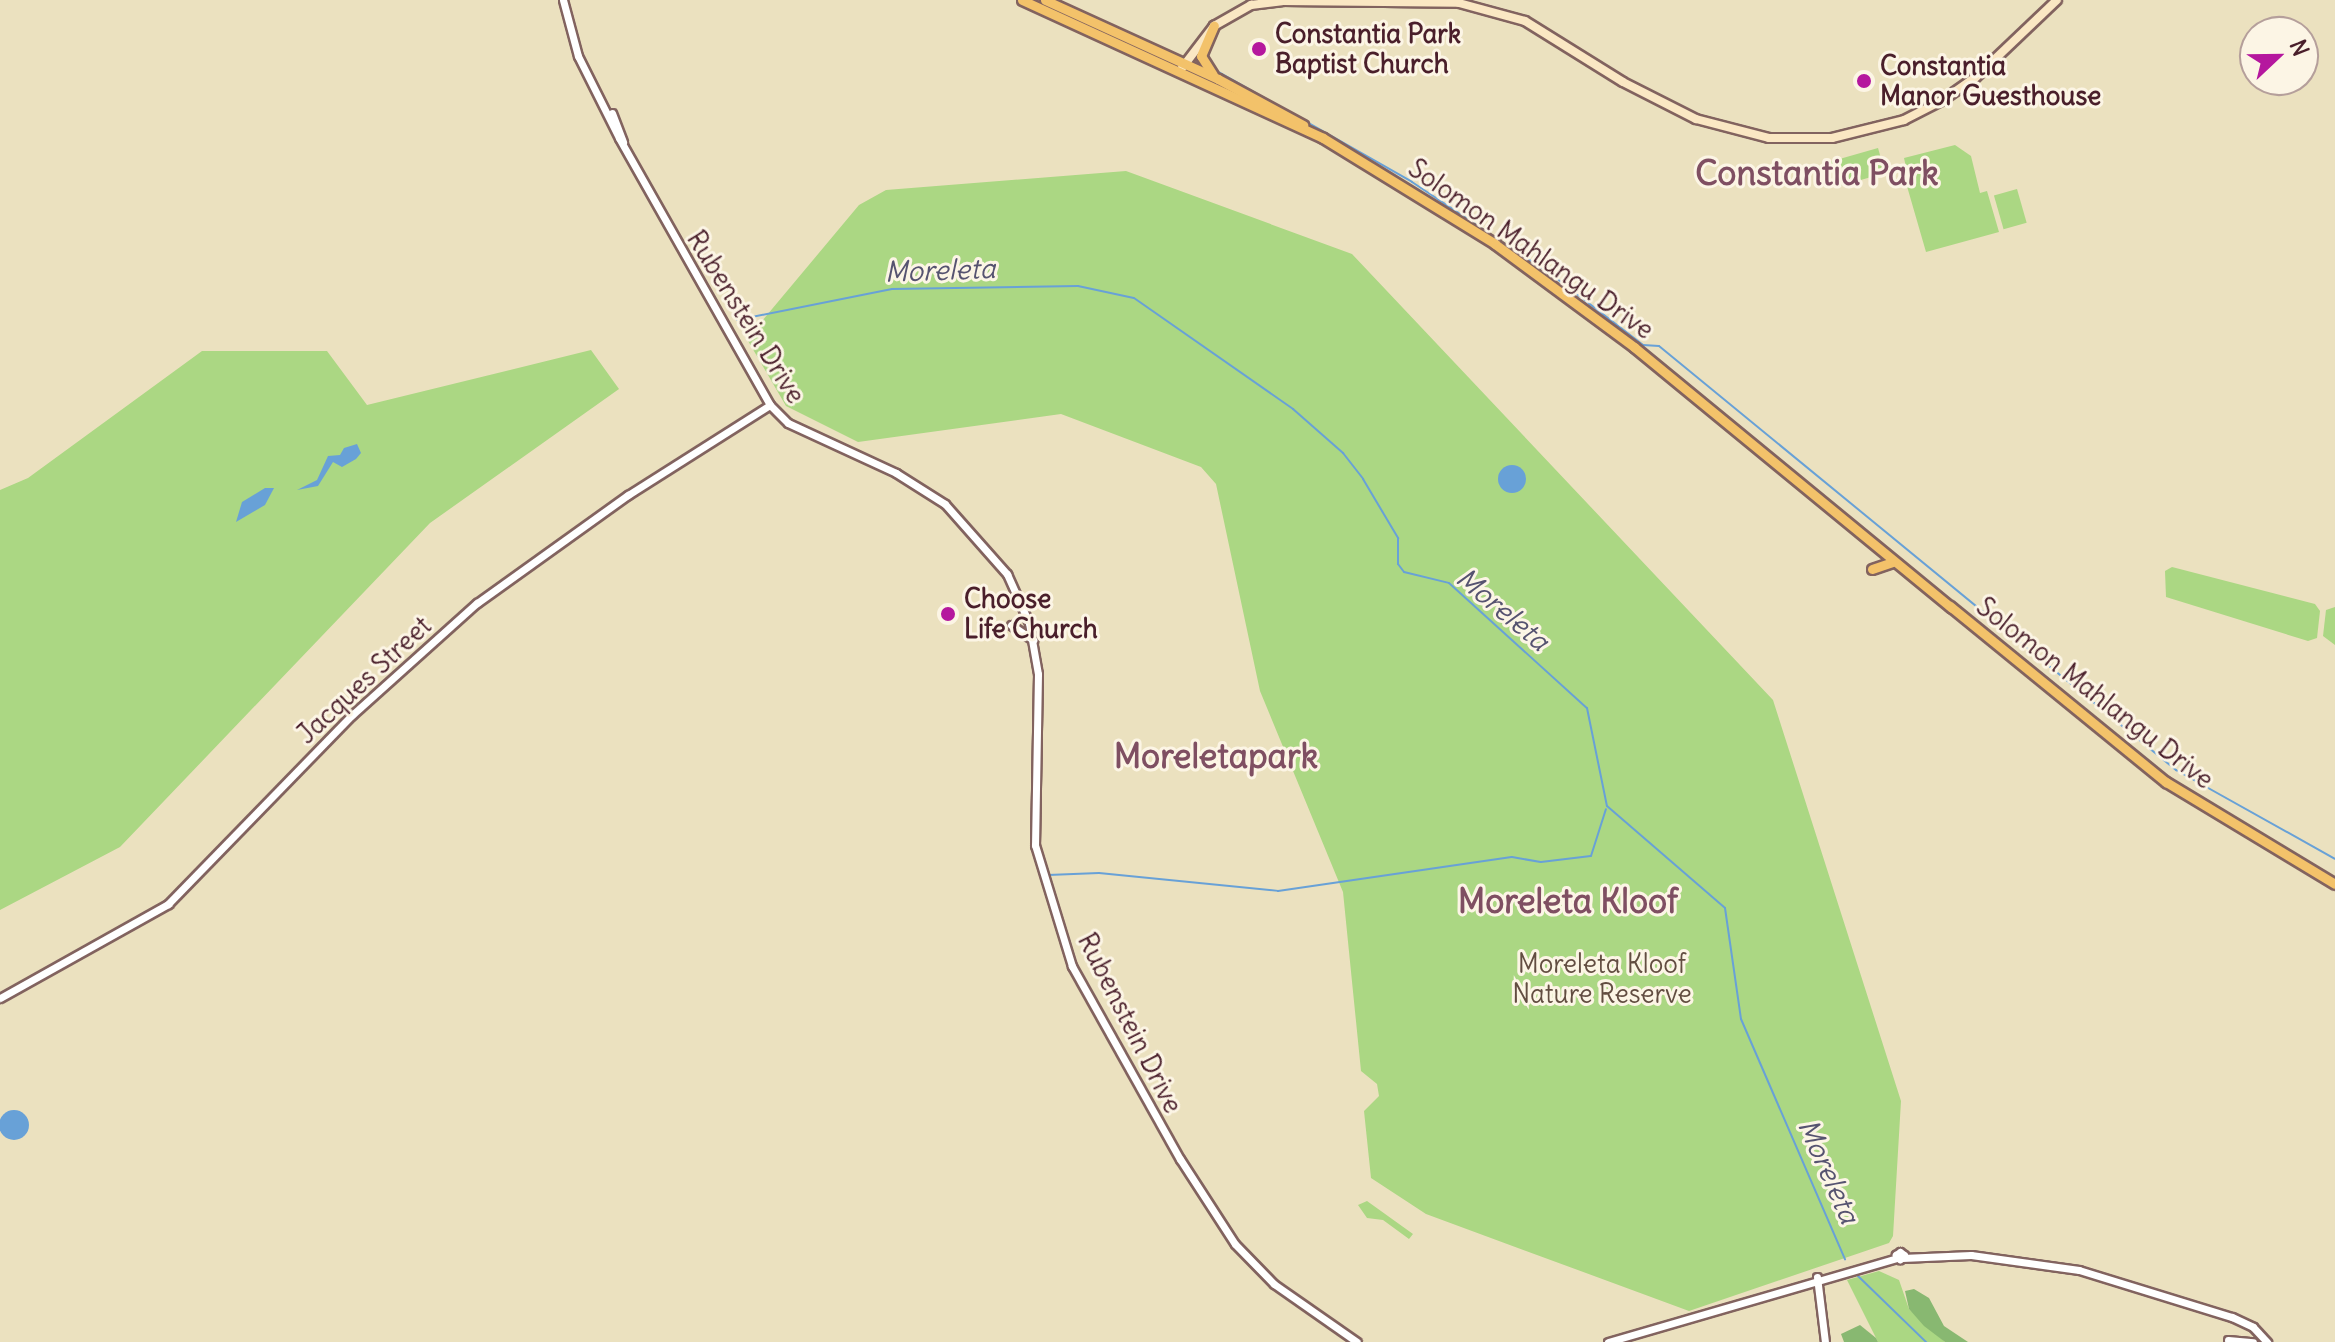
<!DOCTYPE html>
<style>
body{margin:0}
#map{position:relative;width:2335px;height:1342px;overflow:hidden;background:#ebe1bf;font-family:Delius,sans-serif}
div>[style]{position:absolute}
.green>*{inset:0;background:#abd783;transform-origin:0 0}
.forest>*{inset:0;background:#88b871}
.water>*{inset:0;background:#68a1d7}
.round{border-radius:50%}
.stream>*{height:2px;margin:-1px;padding:0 1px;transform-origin:1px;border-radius:1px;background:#68a1d7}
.roads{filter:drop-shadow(2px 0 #82635f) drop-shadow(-2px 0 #82635f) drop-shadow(0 2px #82635f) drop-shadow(0 -2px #82635f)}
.tertiary>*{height:7px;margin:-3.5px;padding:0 3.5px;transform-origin:3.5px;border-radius:3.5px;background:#fff}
.secondary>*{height:8px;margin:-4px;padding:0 4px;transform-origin:4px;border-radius:4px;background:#fae7c3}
.primary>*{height:9px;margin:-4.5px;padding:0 4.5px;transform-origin:4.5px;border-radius:4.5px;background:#f3c26a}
.dots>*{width:22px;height:22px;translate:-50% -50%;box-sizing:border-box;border:4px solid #fcf5e5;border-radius:50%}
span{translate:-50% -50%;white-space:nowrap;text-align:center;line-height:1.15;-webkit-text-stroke:6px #fcf5e5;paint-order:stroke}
.poi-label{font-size:26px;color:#4a1f2b;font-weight:700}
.left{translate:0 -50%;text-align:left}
.street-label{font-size:26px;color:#4a1f2b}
.park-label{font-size:26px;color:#624d41}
.water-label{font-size:28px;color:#565370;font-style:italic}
.district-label{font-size:34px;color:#7f4f62;font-weight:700}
.north{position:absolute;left:2239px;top:16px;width:80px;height:80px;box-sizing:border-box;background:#fcf5e5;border:2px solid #b59f9b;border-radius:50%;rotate:68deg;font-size:22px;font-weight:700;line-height:32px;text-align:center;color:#4a1f2b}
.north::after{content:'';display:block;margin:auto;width:28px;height:36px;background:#b5179e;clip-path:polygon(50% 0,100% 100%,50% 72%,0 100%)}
</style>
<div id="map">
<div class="green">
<i style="clip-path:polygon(1955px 145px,1971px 156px,1980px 193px,1987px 191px,1999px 232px,1926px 252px,1902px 169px,1906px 167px,1904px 158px)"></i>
<i style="left:1878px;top:148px;width:26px;height:50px;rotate:74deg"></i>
<i style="clip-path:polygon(1126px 171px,1352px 254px,1773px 700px,1901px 1101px,1893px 1236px,1889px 1243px,1689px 1311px,1426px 1214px,1371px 1178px,1364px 1111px,1379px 1096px,1377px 1084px,1361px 1071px,1343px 892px,1260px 691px,1216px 484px,1201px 467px,1061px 414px,858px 442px,786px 406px,747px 339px,859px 205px,886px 190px)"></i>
<i style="left:2017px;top:189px;width:35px;height:24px;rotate:74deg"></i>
<i style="clip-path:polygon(591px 350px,619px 389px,430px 523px,120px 847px,0 910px,0 490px,28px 478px,202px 351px,327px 351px,367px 405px)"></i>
<i style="clip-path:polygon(2172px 567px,2315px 604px,2320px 611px,2317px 638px,2308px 641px,2166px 597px,2165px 571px)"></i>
<i style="clip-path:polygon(2335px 607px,2335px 645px,2323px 636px,2326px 610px)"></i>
<i style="clip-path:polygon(1367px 1201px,1413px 1234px,1409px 1239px,1383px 1220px,1367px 1218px,1358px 1205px)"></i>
<i style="clip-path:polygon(1879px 1271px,1899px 1280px,1909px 1309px,1945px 1342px,1878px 1342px,1847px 1280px)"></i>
</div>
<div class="forest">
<i style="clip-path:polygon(1914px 1289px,1929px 1298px,1944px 1326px,1968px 1342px,1945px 1342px,1924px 1326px,1909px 1309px,1905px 1291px)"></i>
<i style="clip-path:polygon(1860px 1325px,1876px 1338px,1878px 1342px,1844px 1342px,1841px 1334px)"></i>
</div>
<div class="water">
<i style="clip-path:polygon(357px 444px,361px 453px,356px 459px,342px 467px,333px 462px,318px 486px,297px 490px,317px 480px,328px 456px,340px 455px,344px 448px)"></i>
<i class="round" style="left:1498px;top:465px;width:28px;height:28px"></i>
<i style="clip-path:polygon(265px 488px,274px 488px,265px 505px,236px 522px,242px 502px)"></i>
<i class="round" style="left:-1px;top:1110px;width:30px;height:30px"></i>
</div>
<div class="stream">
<i style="left:1217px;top:71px;width:224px;rotate:29.6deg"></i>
<i style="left:1412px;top:182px;width:168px;rotate:33.6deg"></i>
<i style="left:1552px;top:275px;width:115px;rotate:37.6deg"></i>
<i style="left:1643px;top:345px;width:16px;rotate:4deg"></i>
<i style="left:1659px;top:346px;width:669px;rotate:39.36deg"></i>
<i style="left:2176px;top:770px;width:182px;rotate:29.2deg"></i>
<i style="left:737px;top:320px;width:158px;rotate:-11.3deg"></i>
<i style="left:892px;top:289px;width:186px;rotate:-0.9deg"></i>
<i style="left:1078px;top:286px;width:57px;rotate:12.1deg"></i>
<i style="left:1134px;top:298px;width:194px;rotate:34.9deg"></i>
<i style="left:1293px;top:409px;width:67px;rotate:41.3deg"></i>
<i style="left:1343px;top:453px;width:33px;rotate:52deg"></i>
<i style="left:1363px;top:479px;width:69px;rotate:59.3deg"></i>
<i style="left:1398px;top:538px;width:26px;rotate:90deg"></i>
<i style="left:1398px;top:564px;width:10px;rotate:53deg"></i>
<i style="left:1404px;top:572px;width:46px;rotate:13.7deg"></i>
<i style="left:1449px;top:583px;width:186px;rotate:42.2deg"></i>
<i style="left:1587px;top:708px;width:100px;rotate:78.5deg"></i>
<i style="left:1607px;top:806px;width:156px;rotate:40.8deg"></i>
<i style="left:1725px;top:908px;width:112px;rotate:81.8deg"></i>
<i style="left:1741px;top:1019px;width:262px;rotate:66.6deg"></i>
<i style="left:1048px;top:875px;width:51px;rotate:-2.2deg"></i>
<i style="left:1099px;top:873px;width:180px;rotate:5.7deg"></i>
<i style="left:1278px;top:891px;width:236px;rotate:-8.3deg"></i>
<i style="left:1512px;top:857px;width:29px;rotate:10deg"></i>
<i style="left:1541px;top:862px;width:50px;rotate:-6.8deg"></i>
<i style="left:1591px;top:856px;width:49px;rotate:-72.3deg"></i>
<i style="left:1858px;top:1276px;width:95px;rotate:44.1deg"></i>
</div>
<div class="roads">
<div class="tertiary">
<i style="left:563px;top:0;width:58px;rotate:75deg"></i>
<i style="left:578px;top:56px;width:92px;rotate:63.4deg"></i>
<i style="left:619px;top:138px;width:307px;rotate:60.5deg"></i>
<i style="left:770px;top:405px;width:25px;rotate:45deg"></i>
<i style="left:788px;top:423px;width:119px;rotate:24.8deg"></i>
<i style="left:896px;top:473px;width:58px;rotate:32.3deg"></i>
<i style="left:945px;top:504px;width:94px;rotate:48.5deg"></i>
<i style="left:1007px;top:574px;width:54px;rotate:65.8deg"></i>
<i style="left:1029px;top:623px;width:52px;rotate:80deg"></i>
<i style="left:1038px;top:674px;width:171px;rotate:91deg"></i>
<i style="left:1035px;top:845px;width:127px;rotate:73deg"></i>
<i style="left:1072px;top:966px;width:221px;rotate:60.8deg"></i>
<i style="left:1180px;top:1159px;width:101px;rotate:57.1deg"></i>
<i style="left:1235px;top:1244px;width:56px;rotate:45.7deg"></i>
<i style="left:1274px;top:1284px;width:101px;rotate:34.9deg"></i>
<i style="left:612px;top:113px;width:31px;rotate:69deg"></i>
<i style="left:1011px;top:625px;width:27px;rotate:34deg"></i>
<i style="left:0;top:998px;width:193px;rotate:-29.2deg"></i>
<i style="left:168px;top:904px;width:264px;rotate:-45.8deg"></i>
<i style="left:352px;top:715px;width:168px;rotate:-41.9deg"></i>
<i style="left:477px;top:603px;width:186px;rotate:-35.6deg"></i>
<i style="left:628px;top:495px;width:168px;rotate:-32.4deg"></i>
<i style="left:1900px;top:1252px;width:5px;rotate:37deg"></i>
<i style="left:1904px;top:1255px;width:6px;rotate:135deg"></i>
<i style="left:1900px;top:1259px;width:6px;rotate:-135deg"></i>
<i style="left:1896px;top:1255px;width:5px;rotate:-37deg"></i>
<i style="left:1902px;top:1258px;width:69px;rotate:-2.5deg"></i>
<i style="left:1971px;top:1255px;width:109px;rotate:7.9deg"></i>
<i style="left:2079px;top:1270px;width:160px;rotate:17.1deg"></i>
<i style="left:2232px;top:1317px;width:23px;rotate:25deg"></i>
<i style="left:2253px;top:1327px;width:21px;rotate:47deg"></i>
<i style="left:1817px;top:1277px;width:65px;rotate:83deg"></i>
<i style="left:2228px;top:1340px;width:25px;rotate:5deg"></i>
<i style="left:1608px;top:1342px;width:302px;rotate:-16.2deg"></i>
</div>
<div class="secondary">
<i style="left:1182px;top:68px;width:53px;rotate:-52.7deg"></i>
<i style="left:1214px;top:26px;width:43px;rotate:-29.6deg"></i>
<i style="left:1251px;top:5px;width:31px;rotate:-7deg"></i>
<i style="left:1282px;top:1px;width:177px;rotate:0.6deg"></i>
<i style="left:1459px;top:3px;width:68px;rotate:15.3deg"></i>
<i style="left:1525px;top:21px;width:115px;rotate:31.9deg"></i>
<i style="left:1623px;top:82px;width:82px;rotate:26.9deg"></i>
<i style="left:1696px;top:119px;width:75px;rotate:14.6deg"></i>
<i style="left:1769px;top:138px;width:63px"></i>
<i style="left:1832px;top:138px;width:74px;rotate:-14deg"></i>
<i style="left:1904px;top:120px;width:44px;rotate:-27.1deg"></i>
<i style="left:1943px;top:100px;width:39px;rotate:-35deg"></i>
<i style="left:1975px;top:78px;width:113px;rotate:-43.6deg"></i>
</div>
<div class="primary">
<i style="left:1022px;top:0;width:331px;rotate:24.6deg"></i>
<i style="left:1323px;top:138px;width:202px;rotate:31.6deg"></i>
<i style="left:1495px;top:244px;width:173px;rotate:36.5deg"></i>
<i style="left:1634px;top:347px;width:411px;rotate:39.4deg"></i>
<i style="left:1045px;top:0;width:190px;rotate:24.5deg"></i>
<i style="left:1218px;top:79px;width:97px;rotate:28.4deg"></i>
<i style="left:1213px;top:75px;width:22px;rotate:-122deg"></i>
<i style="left:1201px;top:56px;width:33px;rotate:-67deg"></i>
<i style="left:1872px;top:569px;width:21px;rotate:-19deg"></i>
<i style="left:1950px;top:606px;width:279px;rotate:39.2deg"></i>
<i style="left:2166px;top:782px;width:197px;rotate:31.1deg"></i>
</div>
</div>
<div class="dots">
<i style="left:1259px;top:49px;background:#b5179e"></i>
<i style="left:1864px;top:81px;background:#b5179e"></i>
<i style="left:948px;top:614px;background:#b5179e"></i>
</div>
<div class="poi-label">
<span class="left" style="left:1275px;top:49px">Constantia Park<br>Baptist Church</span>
<span class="left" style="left:1880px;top:81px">Constantia<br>Manor Guesthouse</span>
<span class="left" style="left:964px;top:614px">Choose<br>Life Church</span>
</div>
<div class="street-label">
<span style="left:1531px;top:249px;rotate:35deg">Solomon Mahlangu Drive</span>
<span style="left:746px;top:317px;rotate:58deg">Rubenstein Drive</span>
<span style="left:364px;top:680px;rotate:-43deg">Jacques Street</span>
<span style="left:2095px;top:693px;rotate:38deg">Solomon Mahlangu Drive</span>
<span style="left:1130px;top:1023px;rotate:63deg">Rubenstein Drive</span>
</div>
<div class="park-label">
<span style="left:1602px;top:979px">Moreleta Kloof<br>Nature Reserve</span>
</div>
<div class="water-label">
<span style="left:940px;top:270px;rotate:-2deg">Moreleta</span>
<span style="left:1503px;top:609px;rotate:40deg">Moreleta</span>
<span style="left:1829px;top:1171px;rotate:66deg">Moreleta</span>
</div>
<div class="district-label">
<span style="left:1817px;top:173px">Constantia Park</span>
<span style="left:1216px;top:756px">Moreletapark</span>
<span style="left:1568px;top:901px">Moreleta Kloof</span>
</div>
<div class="north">N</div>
</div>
